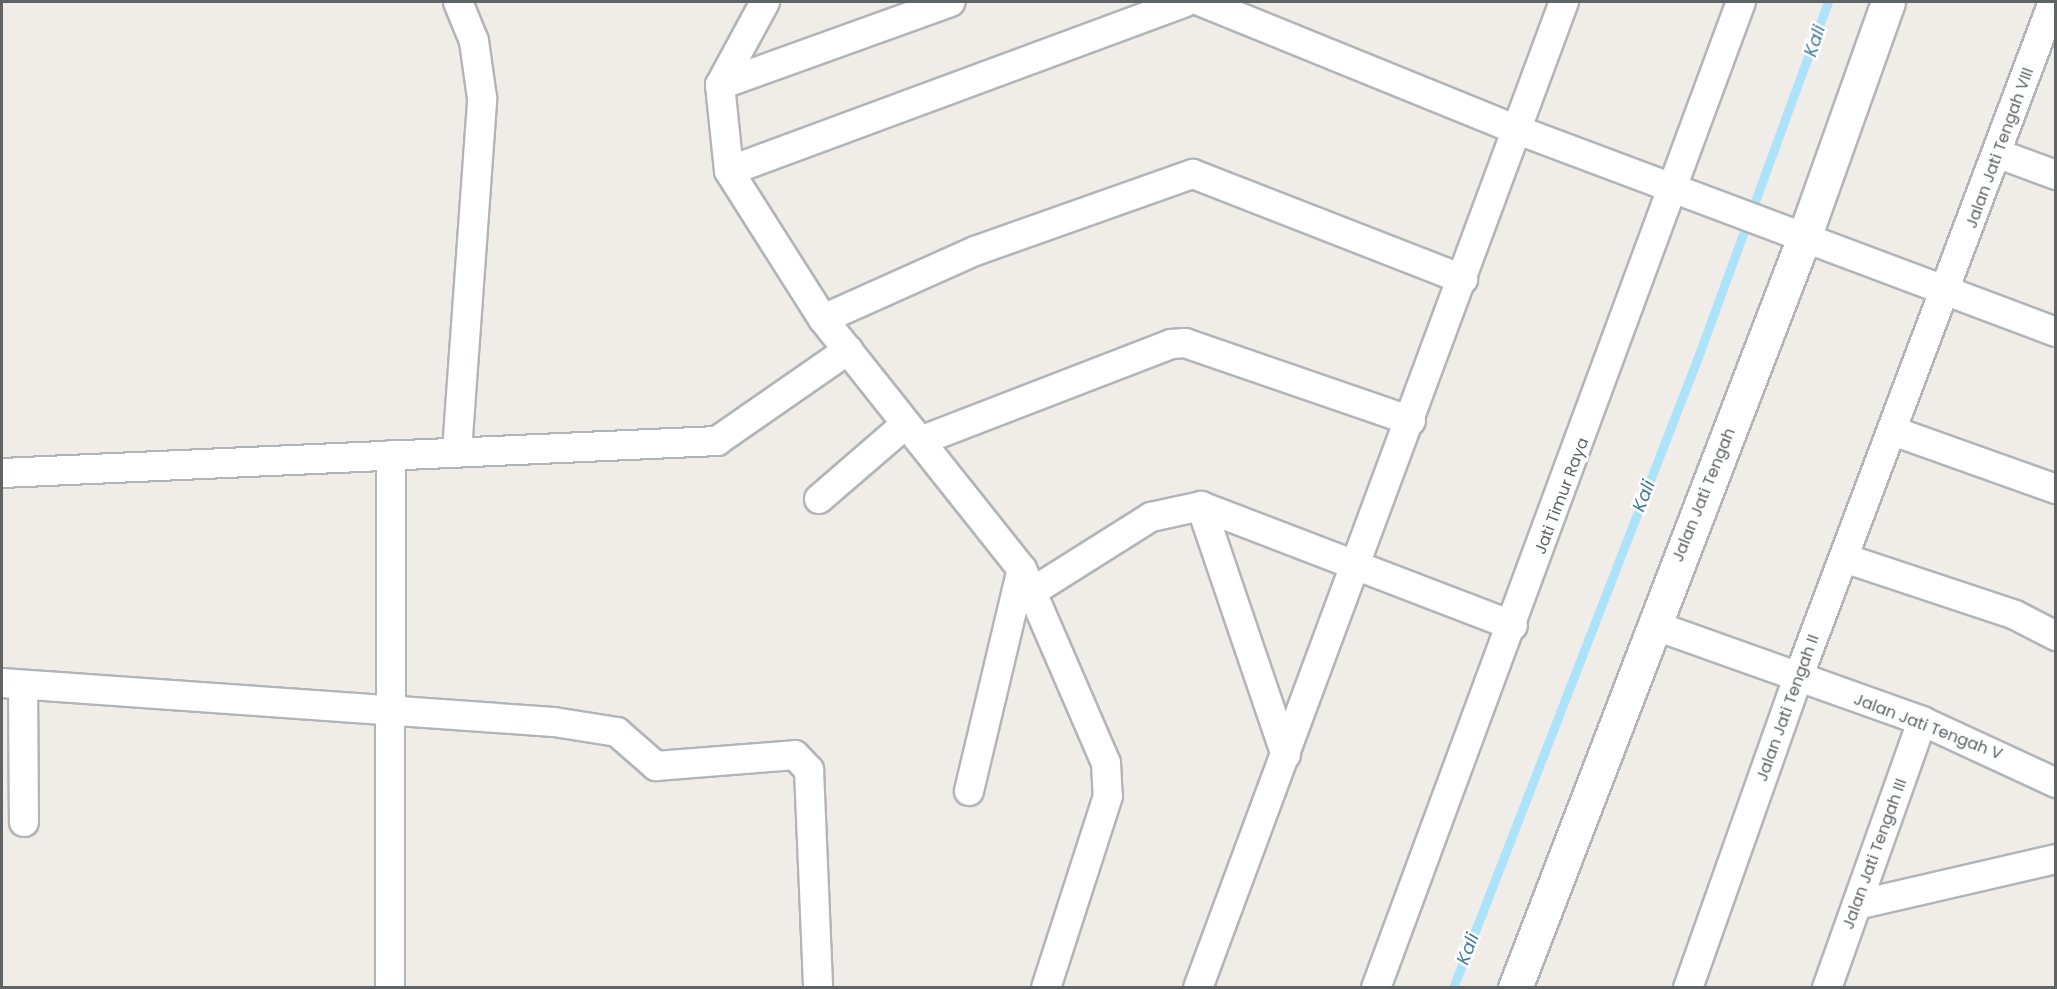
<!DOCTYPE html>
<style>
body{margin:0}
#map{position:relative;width:2057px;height:989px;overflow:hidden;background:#f0ece7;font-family:Poppins,sans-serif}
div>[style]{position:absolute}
.stream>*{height:9px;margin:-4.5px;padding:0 4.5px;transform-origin:4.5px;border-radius:4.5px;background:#ade3fa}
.roads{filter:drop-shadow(2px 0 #b2b5b8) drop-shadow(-2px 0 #b2b5b8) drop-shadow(0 2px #b2b5b8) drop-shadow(0 -2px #b2b5b8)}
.street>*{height:28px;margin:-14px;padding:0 14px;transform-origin:14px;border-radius:14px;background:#fff}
.secondary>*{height:33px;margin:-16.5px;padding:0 16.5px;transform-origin:16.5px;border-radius:16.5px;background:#fff}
span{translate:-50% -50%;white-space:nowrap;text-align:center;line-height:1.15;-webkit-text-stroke:5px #fff;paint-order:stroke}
.street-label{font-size:16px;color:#5e6366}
.water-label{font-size:18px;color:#437b9b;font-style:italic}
.frame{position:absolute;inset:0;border:3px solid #5e6366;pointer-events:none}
</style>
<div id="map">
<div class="stream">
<i style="left:1453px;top:988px;width:677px;rotate:-68.78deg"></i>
<i style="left:1698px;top:357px;width:378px;rotate:-69.9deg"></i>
</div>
<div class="roads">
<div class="street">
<i style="left:765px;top:2px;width:94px;rotate:118.5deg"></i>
<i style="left:720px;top:85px;width:86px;rotate:84deg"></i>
<i style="left:729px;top:171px;width:175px;rotate:57.6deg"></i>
<i style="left:823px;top:319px;width:320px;rotate:51.5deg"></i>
<i style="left:1022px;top:569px;width:211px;rotate:66.6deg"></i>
<i style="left:1106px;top:763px;width:33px;rotate:87deg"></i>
<i style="left:1108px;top:796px;width:202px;rotate:107.9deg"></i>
<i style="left:1202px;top:2px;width:338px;rotate:22.1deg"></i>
<i style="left:1515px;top:129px;width:578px;rotate:20.57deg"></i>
<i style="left:720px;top:85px;width:245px;rotate:-19.8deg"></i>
<i style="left:1999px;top:154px;width:61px;rotate:20.2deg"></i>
<i style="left:729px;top:171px;width:486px;rotate:-20.3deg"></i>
<i style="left:823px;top:319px;width:167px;rotate:-24.1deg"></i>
<i style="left:975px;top:251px;width:231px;rotate:-19.5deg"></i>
<i style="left:1193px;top:174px;width:290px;rotate:21.3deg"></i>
<i style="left:1893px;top:431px;width:173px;rotate:19.6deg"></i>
<i style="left:920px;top:441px;width:269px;rotate:-21.1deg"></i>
<i style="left:1171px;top:344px;width:14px;rotate:-4deg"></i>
<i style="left:1185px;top:343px;width:239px;rotate:19deg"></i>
<i style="left:457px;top:451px;width:354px;rotate:-85.9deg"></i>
<i style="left:482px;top:98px;width:58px;rotate:-98deg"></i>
<i style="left:474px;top:41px;width:42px;rotate:-112.3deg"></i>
<i style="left:2px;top:473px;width:716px;rotate:-2.56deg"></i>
<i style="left:717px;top:441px;width:160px;rotate:-34.8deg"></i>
<i style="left:819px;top:499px;width:115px;rotate:-40.8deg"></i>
<i style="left:1201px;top:506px;width:263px;rotate:71.2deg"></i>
<i style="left:1844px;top:558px;width:180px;rotate:18.4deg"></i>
<i style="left:2015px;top:615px;width:46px;rotate:27.1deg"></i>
<i style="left:1035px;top:590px;width:137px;rotate:-32.2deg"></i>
<i style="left:1151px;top:517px;width:51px;rotate:-12.4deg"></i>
<i style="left:1201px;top:506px;width:334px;rotate:21deg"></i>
<i style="left:1653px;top:625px;width:286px;rotate:19.6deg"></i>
<i style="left:1922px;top:721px;width:148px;rotate:24.8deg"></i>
<i style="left:2px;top:683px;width:553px;rotate:4.04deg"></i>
<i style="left:554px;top:722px;width:64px;rotate:9deg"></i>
<i style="left:617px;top:732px;width:52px;rotate:41.1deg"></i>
<i style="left:656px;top:766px;width:139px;rotate:-4.5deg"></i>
<i style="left:795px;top:755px;width:21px;rotate:47deg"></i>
<i style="left:809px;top:770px;width:218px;rotate:87.6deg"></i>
<i style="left:23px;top:685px;width:137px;rotate:89.6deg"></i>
<i style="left:969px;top:791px;width:228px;rotate:-76.6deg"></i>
<i style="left:1857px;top:905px;width:204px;rotate:-13deg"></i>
<i style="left:390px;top:988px;width:533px;rotate:-89.89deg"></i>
<i style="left:1198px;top:988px;width:1052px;rotate:-69.64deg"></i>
<i style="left:1376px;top:988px;width:1051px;rotate:-69.69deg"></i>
<i style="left:1688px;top:988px;width:329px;rotate:-70.5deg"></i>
<i style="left:1798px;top:678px;width:722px;rotate:-69.33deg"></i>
<i style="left:1827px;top:988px;width:283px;rotate:-70.4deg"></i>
</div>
<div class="secondary">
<i style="left:1515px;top:988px;width:807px;rotate:-68.94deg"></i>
<i style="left:1805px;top:235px;width:247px;rotate:-70.4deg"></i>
</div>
</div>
<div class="street-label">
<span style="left:2000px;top:148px;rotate:-70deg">Jalan Jati Tengah VIII</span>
<span style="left:1704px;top:495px;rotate:-68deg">Jalan Jati Tengah</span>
<span style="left:1562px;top:496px;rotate:-69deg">Jati Timur Raya</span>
<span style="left:1788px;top:708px;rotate:-70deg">Jalan Jati Tengah II</span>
<span style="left:1928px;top:727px;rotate:21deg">Jalan Jati Tengah V</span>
<span style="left:1875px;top:854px;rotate:-70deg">Jalan Jati Tengah III</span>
</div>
<div class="water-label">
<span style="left:1815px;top:41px;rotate:-72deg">Kali</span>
<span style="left:1644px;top:496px;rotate:-69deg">Kali</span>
<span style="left:1468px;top:949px;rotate:-69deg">Kali</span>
</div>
<div class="frame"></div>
</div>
